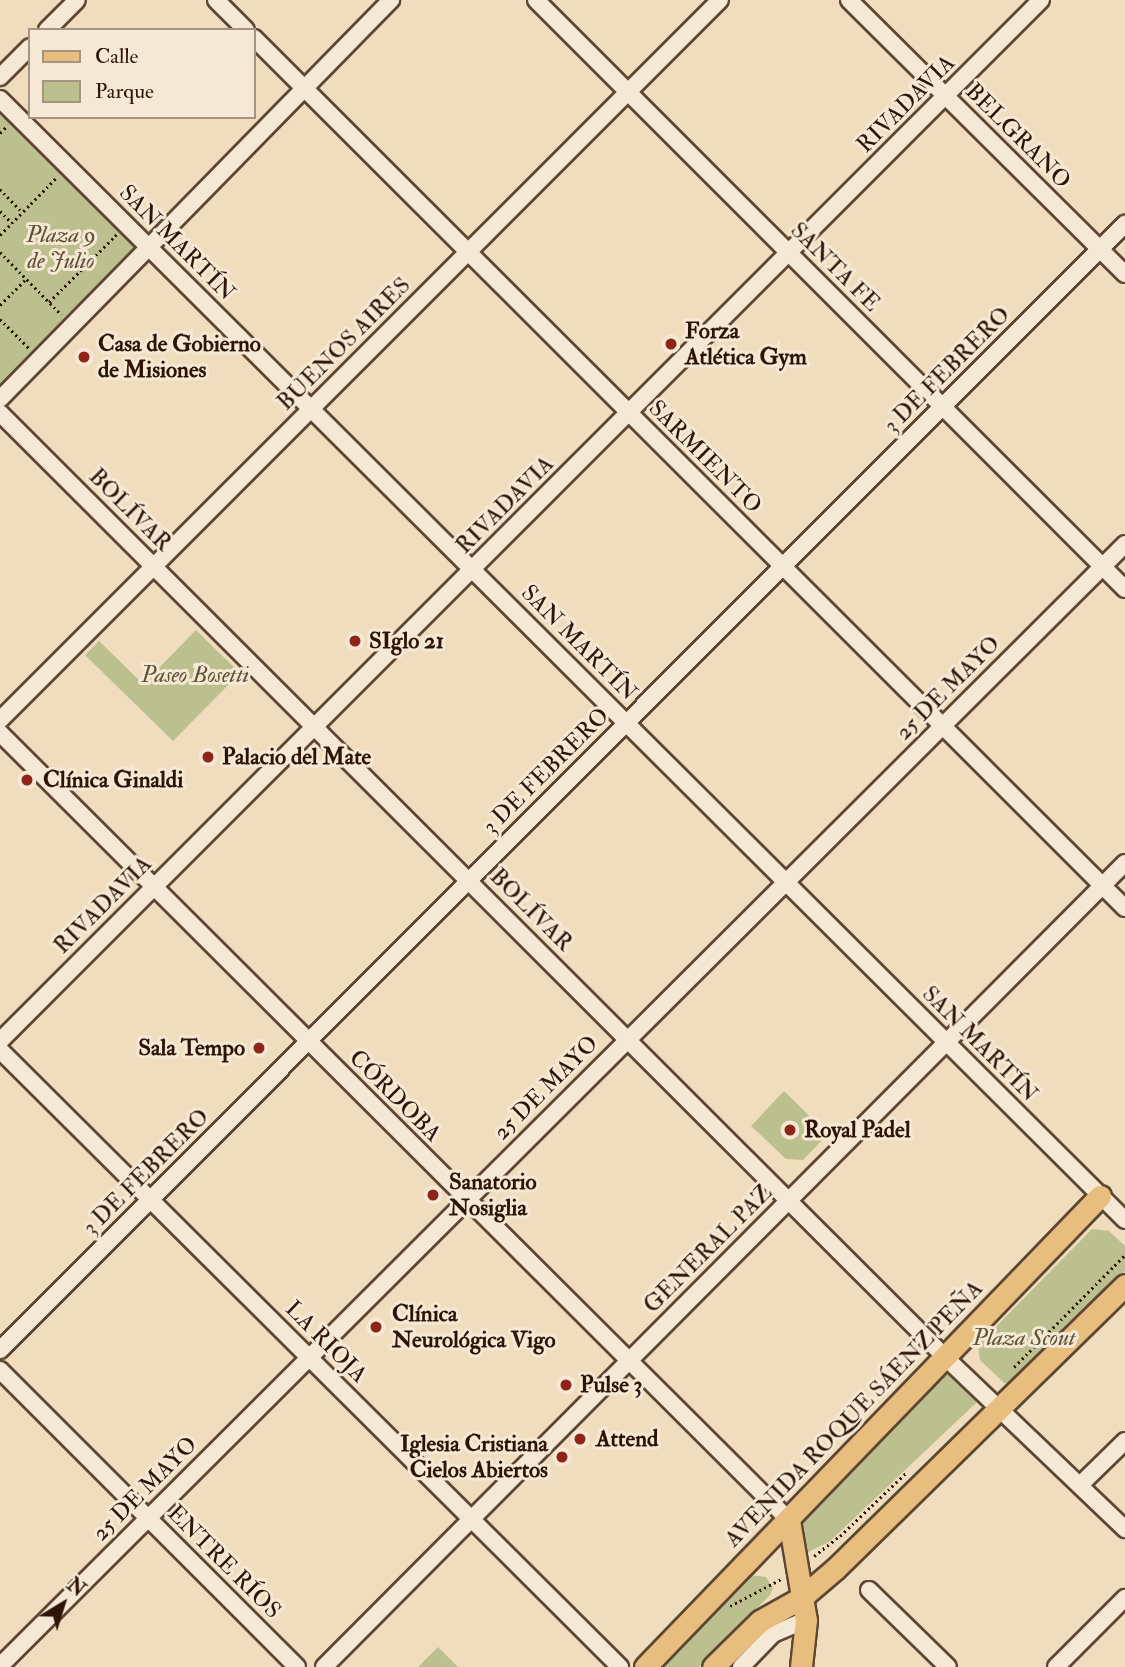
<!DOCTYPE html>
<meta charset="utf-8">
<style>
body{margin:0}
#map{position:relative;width:1125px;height:1667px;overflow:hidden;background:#f0ddbe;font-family:"IM FELL Double Pica",serif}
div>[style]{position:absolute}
.green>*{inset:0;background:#bcc08f}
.path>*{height:2.5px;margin-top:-1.25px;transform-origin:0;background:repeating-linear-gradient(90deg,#2d1406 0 2px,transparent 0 5.5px)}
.roads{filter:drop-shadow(2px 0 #5e4634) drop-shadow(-2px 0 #5e4634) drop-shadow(0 2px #5e4634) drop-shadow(0 -2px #5e4634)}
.minor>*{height:16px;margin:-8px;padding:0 8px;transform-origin:8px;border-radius:8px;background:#f5e9d5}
.major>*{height:21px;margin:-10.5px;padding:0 10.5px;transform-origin:10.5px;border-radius:10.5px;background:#e8be7f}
.dots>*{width:19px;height:19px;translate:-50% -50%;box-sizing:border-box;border:4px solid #f5e9d5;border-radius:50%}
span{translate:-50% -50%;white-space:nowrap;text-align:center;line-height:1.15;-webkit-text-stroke:6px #f5e9d5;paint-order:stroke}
.street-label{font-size:23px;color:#2d1406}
.park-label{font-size:23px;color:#5f5036;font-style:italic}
.poi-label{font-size:23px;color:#2d1406;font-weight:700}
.left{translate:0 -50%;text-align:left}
.right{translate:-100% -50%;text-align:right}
.legend{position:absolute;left:28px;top:28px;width:228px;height:91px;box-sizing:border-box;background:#f5e9d5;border:2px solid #a59482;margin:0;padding:9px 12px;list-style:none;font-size:21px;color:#2d1406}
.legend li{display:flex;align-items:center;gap:14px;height:35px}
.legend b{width:35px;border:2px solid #a59482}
.north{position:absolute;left:28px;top:1569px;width:70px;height:70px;-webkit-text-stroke:5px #f5e9d5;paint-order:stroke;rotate:38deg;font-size:19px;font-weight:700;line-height:28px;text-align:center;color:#2d1406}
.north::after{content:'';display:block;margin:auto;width:24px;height:32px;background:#2d1406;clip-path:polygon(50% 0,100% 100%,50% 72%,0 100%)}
</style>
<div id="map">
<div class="green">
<i style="clip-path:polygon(0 101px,148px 248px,0 398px)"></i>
<i style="clip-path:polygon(196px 630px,240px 673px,173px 741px,85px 655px,99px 641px,143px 684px)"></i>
<i style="clip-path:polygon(784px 1091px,828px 1134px,803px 1160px,786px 1159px,751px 1126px)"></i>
<i style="clip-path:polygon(1092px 1229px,1109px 1231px,1125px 1246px,1125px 1271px,1018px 1384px,1004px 1383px,980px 1360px,978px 1345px)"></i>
<i style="clip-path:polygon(943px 1373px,958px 1376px,977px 1394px,976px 1403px,829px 1542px,800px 1556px,794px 1523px)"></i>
<i style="clip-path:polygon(750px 1575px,766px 1577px,773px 1588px,770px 1595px,699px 1667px,659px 1667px)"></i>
<i style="clip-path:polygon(438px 1647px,458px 1667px,418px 1667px)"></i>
</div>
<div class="path">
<i style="left:0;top:133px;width:11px;rotate:-45deg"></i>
<i style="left:0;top:189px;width:32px;rotate:46deg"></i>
<i style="left:0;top:211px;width:17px;rotate:45deg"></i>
<i style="left:0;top:235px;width:81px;rotate:-45.5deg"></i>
<i style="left:0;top:252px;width:88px;rotate:45.5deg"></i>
<i style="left:49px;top:302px;width:96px;rotate:-45deg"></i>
<i style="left:0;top:305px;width:35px;rotate:-45deg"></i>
<i style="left:0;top:319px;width:42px;rotate:45deg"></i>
<i style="left:1014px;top:1367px;width:158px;rotate:-45.3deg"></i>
<i style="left:814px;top:1556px;width:33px;rotate:-38deg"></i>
<i style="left:840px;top:1536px;width:93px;rotate:-43.7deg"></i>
<i style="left:730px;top:1606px;width:60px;rotate:-27.8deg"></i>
</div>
<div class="roads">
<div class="minor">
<i style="left:216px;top:0;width:42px;rotate:45deg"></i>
<i style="left:536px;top:0;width:833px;rotate:45deg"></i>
<i style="left:849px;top:0;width:389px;rotate:44.8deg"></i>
<i style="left:47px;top:30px;width:42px;rotate:-45deg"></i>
<i style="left:254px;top:38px;width:1231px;rotate:44.97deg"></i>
<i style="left:0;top:77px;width:42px;rotate:-45deg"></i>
<i style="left:0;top:99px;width:1588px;rotate:44.9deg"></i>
<i style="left:0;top:399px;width:559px;rotate:-45.58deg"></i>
<i style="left:0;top:413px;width:1337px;rotate:44.97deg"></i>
<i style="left:946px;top:1358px;width:248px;rotate:43.7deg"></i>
<i style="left:0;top:720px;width:1018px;rotate:-45deg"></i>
<i style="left:0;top:733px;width:1114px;rotate:44.93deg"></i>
<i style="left:0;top:1041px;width:1472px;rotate:-45deg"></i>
<i style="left:0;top:1050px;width:875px;rotate:44.86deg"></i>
<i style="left:0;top:1350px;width:1592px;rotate:-45.03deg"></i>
<i style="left:0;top:1370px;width:420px;rotate:45deg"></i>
<i style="left:1080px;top:1485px;width:63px;rotate:-44.4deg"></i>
<i style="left:869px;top:1590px;width:110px;rotate:44.3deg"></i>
<i style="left:0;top:1666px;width:1589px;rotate:-44.92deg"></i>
<i style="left:324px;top:1667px;width:1135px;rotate:-45.11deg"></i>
<i style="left:741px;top:1667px;width:46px;rotate:-45.9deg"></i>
<i style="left:773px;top:1634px;width:36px;rotate:-23deg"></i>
<i style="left:1056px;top:1667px;width:98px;rotate:-45deg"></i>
</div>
<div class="major">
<i style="left:789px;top:1520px;width:101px;rotate:80.4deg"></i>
<i style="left:806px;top:1620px;width:47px;rotate:96.1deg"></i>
<i style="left:645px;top:1667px;width:655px;rotate:-45.99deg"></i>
<i style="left:713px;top:1667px;width:66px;rotate:-44.4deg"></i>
<i style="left:760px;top:1621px;width:47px;rotate:-29.3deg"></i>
<i style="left:801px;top:1598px;width:45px;rotate:-40.5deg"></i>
<i style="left:835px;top:1569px;width:406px;rotate:-44.4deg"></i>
</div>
</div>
<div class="dots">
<i style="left:671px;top:344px;background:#8f2418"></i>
<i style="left:84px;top:357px;background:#8f2418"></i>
<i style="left:355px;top:641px;background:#8f2418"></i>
<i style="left:208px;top:757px;background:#8f2418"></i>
<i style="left:27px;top:780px;background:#8f2418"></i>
<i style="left:259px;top:1048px;background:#8f2418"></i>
<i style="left:790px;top:1130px;background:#8f2418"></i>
<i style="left:433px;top:1195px;background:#8f2418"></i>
<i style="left:376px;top:1327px;background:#8f2418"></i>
<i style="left:566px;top:1385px;background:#8f2418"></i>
<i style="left:580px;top:1439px;background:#8f2418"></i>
<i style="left:562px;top:1457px;background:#8f2418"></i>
</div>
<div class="street-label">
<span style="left:906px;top:104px;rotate:-45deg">RIVADAVIA</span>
<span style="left:1018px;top:136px;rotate:45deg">BELGRANO</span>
<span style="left:177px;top:243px;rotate:45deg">SAN MARTÍN</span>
<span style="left:835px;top:267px;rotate:45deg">SANTA FE</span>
<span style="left:344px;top:344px;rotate:-45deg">BUENOS AIRES</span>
<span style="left:947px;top:370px;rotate:-45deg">3 DE FEBRERO</span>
<span style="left:705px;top:457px;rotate:45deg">SARMIENTO</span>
<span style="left:505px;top:505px;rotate:-45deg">RIVADAVIA</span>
<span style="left:130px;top:510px;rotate:45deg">BOLÍVAR</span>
<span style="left:579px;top:643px;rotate:45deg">SAN MARTÍN</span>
<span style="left:948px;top:688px;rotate:-45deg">25 DE MAYO</span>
<span style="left:546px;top:771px;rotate:-45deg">3 DE FEBRERO</span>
<span style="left:103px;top:905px;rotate:-45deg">RIVADAVIA</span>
<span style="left:531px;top:910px;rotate:45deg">BOLÍVAR</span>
<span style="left:980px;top:1044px;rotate:45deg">SAN MARTÍN</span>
<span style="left:546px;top:1088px;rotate:-45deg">25 DE MAYO</span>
<span style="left:395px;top:1096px;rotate:45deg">CÓRDOBA</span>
<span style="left:146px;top:1172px;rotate:-45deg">3 DE FEBRERO</span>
<span style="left:708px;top:1249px;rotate:-45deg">GENERAL PAZ</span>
<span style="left:326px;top:1342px;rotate:45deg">LA RIOJA</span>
<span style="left:854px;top:1414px;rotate:-46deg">AVENIDA ROQUE SÁENZ PEÑA</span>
<span style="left:145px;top:1489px;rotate:-45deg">25 DE MAYO</span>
<span style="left:224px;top:1562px;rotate:45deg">ENTRE RÍOS</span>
</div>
<div class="park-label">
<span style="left:61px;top:248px">Plaza 9<br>de Julio</span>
<span style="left:195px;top:675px">Paseo Bosetti</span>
<span style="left:1024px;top:1338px">Plaza Scout</span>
</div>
<div class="poi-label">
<span class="left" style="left:685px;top:344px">Forza<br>Atlética Gym</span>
<span class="left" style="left:98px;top:357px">Casa de Gobierno<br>de Misiones</span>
<span class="left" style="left:369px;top:641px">SIglo 21</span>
<span class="left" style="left:222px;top:757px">Palacio del Mate</span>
<span class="left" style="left:43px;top:780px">Clínica Ginaldi</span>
<span class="right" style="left:245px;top:1048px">Sala Tempo</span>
<span class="left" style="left:804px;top:1130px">Royal Padel</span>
<span class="left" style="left:449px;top:1195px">Sanatorio<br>Nosiglia</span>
<span class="left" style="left:392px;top:1327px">Clínica<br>Neurológica Vigo</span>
<span class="left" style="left:580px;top:1385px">Pulse 3</span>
<span class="left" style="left:596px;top:1439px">Attend</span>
<span class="right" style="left:548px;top:1457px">Iglesia Cristiana<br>Cielos Abiertos</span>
</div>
<ul class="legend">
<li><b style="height:9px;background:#e8be7f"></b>Calle</li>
<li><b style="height:19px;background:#bcc08f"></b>Parque</li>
</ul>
<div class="north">N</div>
</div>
